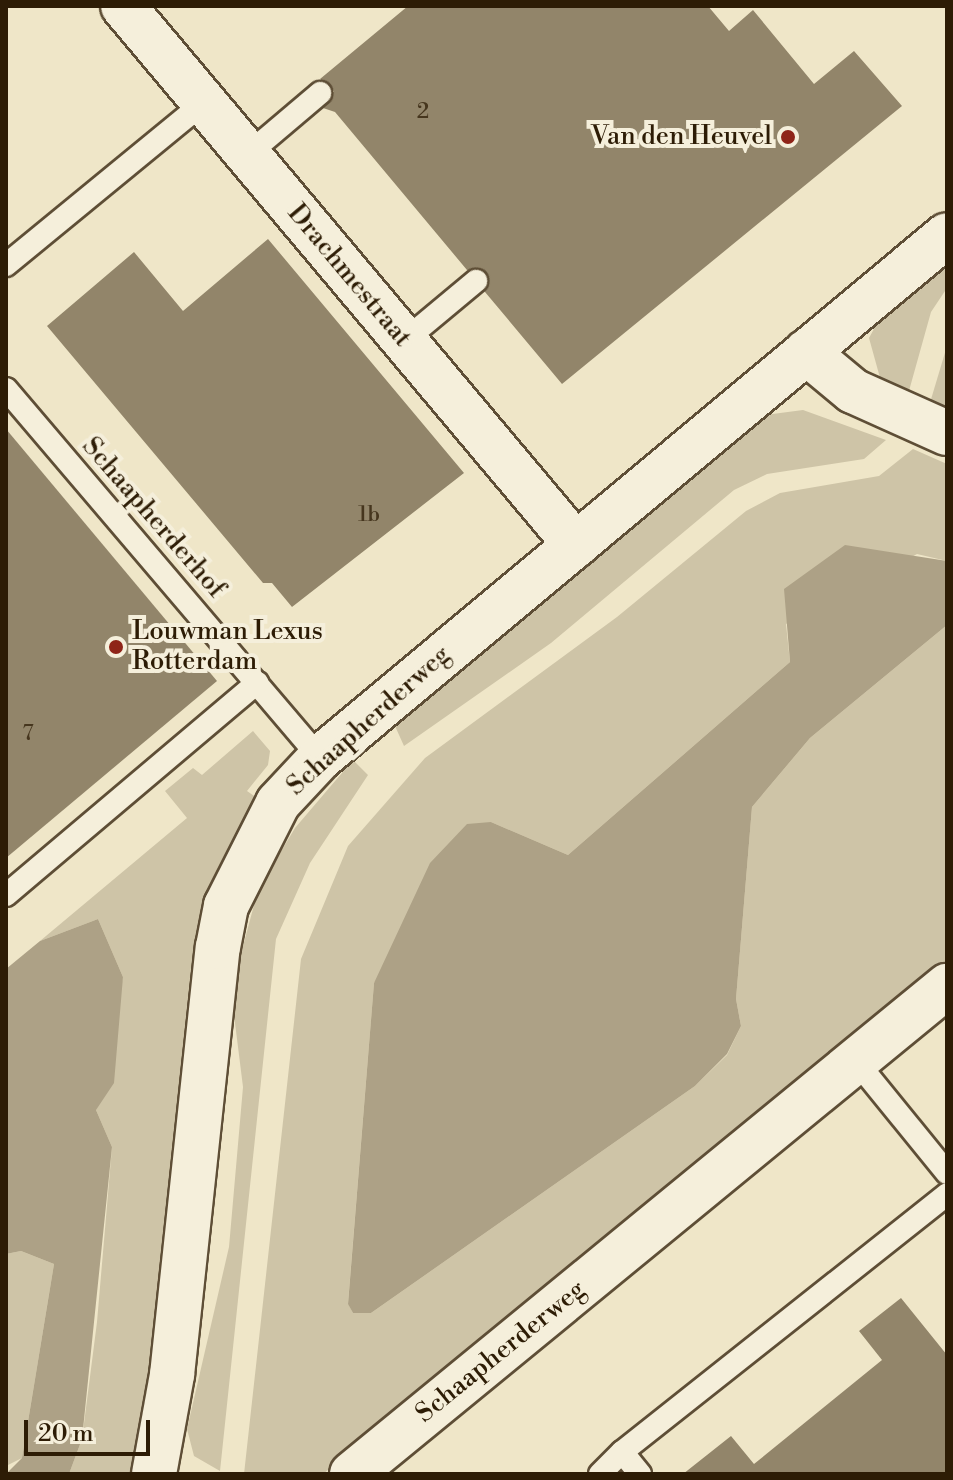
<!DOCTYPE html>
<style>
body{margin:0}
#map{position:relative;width:953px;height:1480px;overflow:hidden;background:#efe6c8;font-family:"Libre Bodoni",serif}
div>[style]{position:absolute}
.green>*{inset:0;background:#cec4a7}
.water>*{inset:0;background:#ada186}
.building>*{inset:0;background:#92856a}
.roads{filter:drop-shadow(2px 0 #5e4e36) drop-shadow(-2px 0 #5e4e36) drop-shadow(0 2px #5e4e36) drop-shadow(0 -2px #5e4e36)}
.lane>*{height:22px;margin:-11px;padding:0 11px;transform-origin:11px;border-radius:11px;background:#f5efdb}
.street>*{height:44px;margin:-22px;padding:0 22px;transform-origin:22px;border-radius:22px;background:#f5efdb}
.secondary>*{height:44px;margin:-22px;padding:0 22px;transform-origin:22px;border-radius:22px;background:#f5efdb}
.dots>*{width:22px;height:22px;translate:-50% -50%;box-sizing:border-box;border:4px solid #f5efdb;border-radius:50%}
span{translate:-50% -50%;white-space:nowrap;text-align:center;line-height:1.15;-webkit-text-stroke:8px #f5efdb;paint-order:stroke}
.number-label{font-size:22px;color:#46361e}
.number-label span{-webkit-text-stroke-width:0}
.poi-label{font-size:26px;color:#2d1c05}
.right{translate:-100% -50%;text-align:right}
.left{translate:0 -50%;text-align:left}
.street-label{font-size:26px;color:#2d1c05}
.frame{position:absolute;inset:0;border:8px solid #2d1c05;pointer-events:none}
.scale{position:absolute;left:24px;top:1420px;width:126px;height:36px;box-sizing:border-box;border:4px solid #2d1c05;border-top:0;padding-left:10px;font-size:24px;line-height:28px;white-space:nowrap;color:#2d1c05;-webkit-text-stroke:6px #f5efdb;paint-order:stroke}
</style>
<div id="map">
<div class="green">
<i style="clip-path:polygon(947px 262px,947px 288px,931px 312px,907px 398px,882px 385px,869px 338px,881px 316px)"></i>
<i style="clip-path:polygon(947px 346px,947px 412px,929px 406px)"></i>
<i style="clip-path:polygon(803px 410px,886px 440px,864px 459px,767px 474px,734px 490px,551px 643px,404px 746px,395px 726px,765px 415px)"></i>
<i style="clip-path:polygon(913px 449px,947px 464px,947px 561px,917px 554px,786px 624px,790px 662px,568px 855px,491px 822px,374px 983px,348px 1303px,353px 1313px,371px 1313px,695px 1086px,727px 1055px,741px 1026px,736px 999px,752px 807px,810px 738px,947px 625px,947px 960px,323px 1474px,244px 1474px,301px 959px,348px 846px,425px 758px,617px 617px,746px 511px,780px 493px,879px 476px)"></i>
<i style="clip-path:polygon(253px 731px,270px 751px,268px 765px,247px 791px,257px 798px,207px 896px,191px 968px,146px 1395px,130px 1474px,69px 1474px,82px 1439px,97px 1322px,112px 1147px,96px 1110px,123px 977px,98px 919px,40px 941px,187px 818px,165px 791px,193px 768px,202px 775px)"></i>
<i style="clip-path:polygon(353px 760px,368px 775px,310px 863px,276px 939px,220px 1471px,194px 1456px,187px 1429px,229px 1247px,243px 1087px,231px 991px,258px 890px,295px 828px)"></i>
<i style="clip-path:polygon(21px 1251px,54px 1264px,22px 1458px,6px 1466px,6px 1254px)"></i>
</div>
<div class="water">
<i style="clip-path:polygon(845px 545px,947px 561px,947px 625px,810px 738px,752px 807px,736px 999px,741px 1026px,727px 1054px,695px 1086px,371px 1313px,353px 1313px,348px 1304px,374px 983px,430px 863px,467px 824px,491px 822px,568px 855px,790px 662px,784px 589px)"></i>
<i style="clip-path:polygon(98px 919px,123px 977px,114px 1083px,96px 1110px,112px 1147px,82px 1439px,69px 1474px,6px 1474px,22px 1458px,54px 1264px,21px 1251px,6px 1254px,6px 969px,40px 941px)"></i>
</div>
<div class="building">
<i style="clip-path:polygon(408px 6px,708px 6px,729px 31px,753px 10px,814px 84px,854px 51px,902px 106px,562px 384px,485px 292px,486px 272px,467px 270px,335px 112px,323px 108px,334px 91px,320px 79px)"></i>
<i style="clip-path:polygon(268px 239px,464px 473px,292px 607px,272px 583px,263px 583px,47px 326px,134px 252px,183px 311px)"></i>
<i style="clip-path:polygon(6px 429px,217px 681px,6px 858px)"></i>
<i style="clip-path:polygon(901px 1298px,947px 1355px,947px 1474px,683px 1474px,731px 1436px,754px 1464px,882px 1360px,859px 1331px)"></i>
</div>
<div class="roads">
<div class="lane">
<i style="left:247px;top:155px;width:96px;rotate:-40.3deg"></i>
<i style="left:6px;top:265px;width:255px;rotate:-39.4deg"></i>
<i style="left:404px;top:341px;width:94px;rotate:-39.8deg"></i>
<i style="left:6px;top:389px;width:485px;rotate:49.6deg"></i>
<i style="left:6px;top:895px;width:329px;rotate:-40.2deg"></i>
<i style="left:856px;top:1061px;width:144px;rotate:50.9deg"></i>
<i style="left:600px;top:1474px;width:31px;rotate:-45deg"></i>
<i style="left:640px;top:1474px;width:28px;rotate:-129deg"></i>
<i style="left:622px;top:1452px;width:415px;rotate:-38.4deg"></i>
</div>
<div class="street">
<i style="left:123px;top:6px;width:704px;rotate:49.95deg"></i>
<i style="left:806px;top:352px;width:61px;rotate:39.7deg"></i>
<i style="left:853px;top:391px;width:103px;rotate:24.1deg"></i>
<i style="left:352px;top:1474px;width:770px;rotate:-39.36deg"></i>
</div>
<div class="secondary">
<i style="left:154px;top:1474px;width:101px;rotate:-79.7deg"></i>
<i style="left:172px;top:1375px;width:430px;rotate:-83.9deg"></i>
<i style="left:218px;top:947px;width:42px;rotate:-79deg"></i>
<i style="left:226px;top:906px;width:115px;rotate:-63.2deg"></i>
<i style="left:278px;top:803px;width:62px;rotate:-47deg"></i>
<i style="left:320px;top:758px;width:816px;rotate:-39.83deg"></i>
</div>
</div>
<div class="dots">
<i style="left:788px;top:137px;background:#8f2418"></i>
<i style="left:116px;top:647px;background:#8f2418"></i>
</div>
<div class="number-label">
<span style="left:423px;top:112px">2</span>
<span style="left:369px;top:515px">1b</span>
<span style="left:28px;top:734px">7</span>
</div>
<div class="poi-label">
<span class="right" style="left:772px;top:137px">Van den Heuvel</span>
<span class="left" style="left:132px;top:647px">Louwman Lexus<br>Rotterdam</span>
</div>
<div class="street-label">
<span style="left:349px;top:276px;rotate:50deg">Drachmestraat</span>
<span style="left:153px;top:518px;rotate:49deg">Schaapherderhof</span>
<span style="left:369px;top:721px;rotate:-42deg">Schaapherderweg</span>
<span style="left:501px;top:1352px;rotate:-39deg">Schaapherderweg</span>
</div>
<div class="frame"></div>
<div class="scale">20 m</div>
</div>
